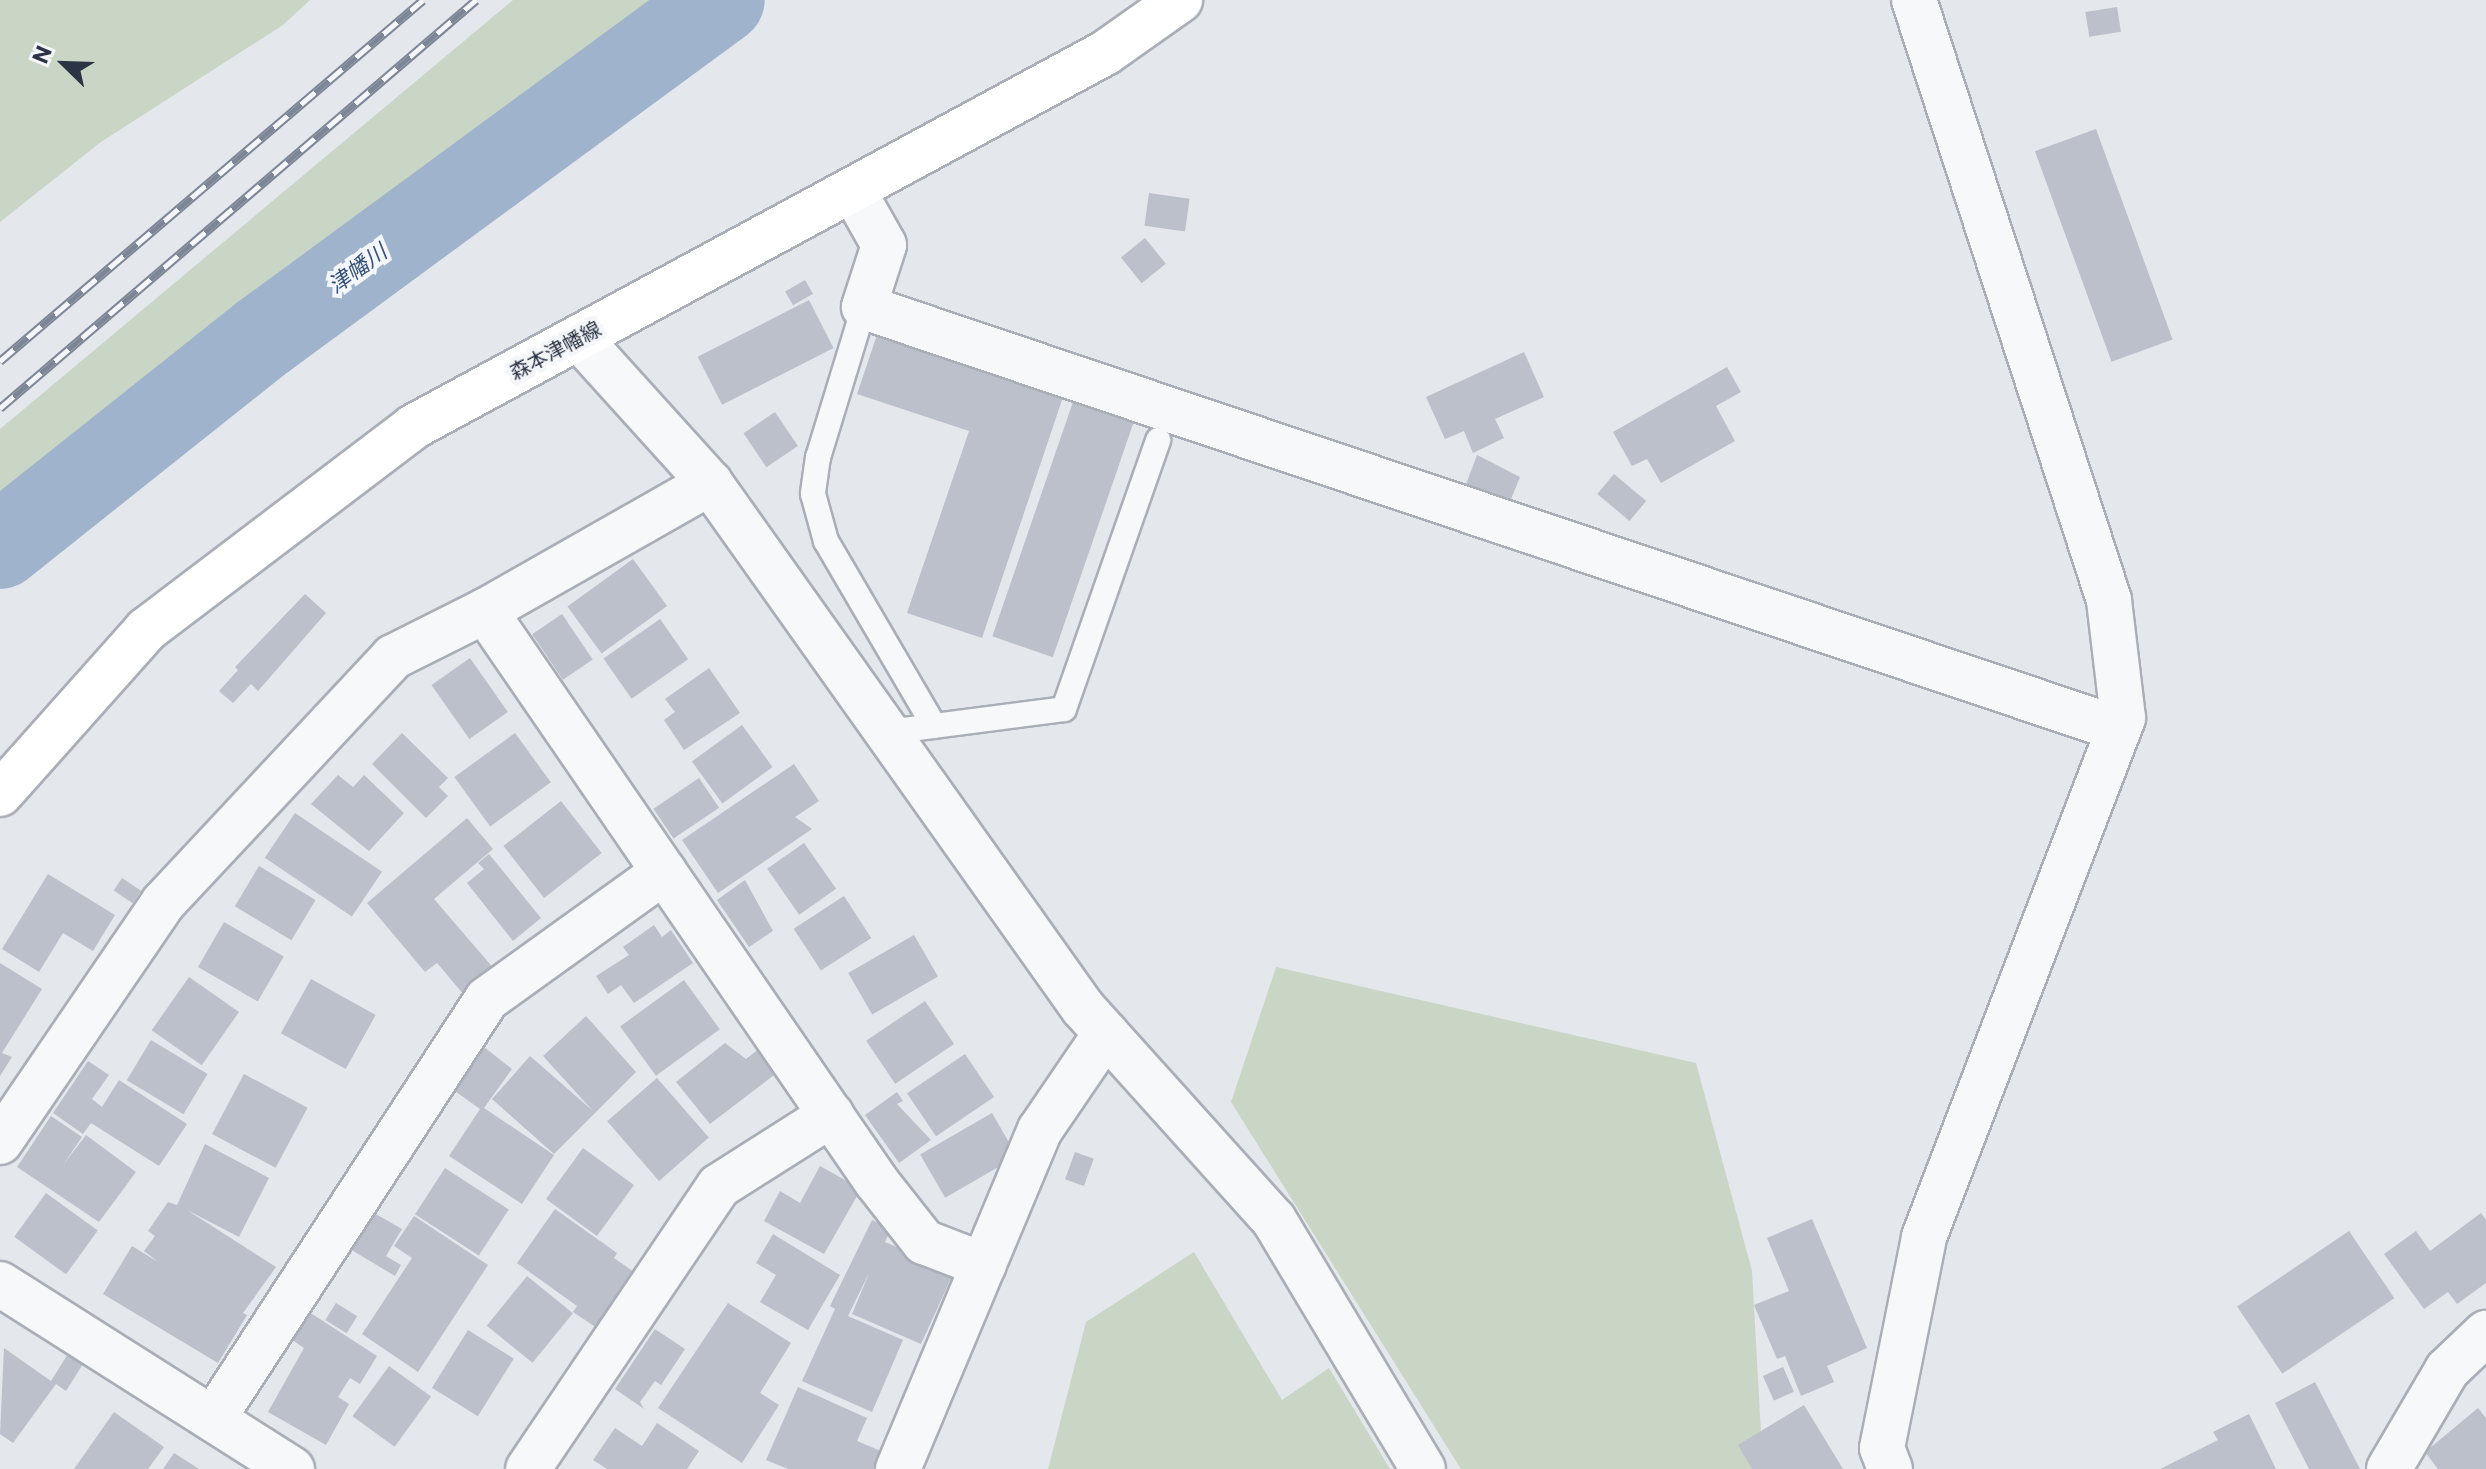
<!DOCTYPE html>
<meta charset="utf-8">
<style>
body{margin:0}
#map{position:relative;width:2486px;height:1469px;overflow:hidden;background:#e4e7ec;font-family:Commissioner,"Noto Sans JP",sans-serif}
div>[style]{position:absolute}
.green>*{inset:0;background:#c9d6c5}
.river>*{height:86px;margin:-43px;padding:0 43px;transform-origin:43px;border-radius:43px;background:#9fb4cc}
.building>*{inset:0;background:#bbc0ca;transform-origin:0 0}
.roads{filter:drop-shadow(2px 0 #a9aeb7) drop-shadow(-2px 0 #a9aeb7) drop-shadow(0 2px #a9aeb7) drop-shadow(0 -2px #a9aeb7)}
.service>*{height:24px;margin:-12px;padding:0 12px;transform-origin:12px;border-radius:12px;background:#f7f8fa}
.minor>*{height:44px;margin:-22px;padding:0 22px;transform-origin:22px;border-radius:22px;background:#f7f8fa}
.secondary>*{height:44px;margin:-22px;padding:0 22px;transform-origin:22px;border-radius:22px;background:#fff}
.rail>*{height:9px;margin-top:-4.5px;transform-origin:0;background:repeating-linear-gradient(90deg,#f4f6f9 0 18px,#7d8696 0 36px);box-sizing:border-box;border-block:2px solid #7d8696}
span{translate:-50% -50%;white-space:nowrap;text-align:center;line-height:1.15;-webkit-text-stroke:8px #f4f6f9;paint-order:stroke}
.street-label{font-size:20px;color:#2b3445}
.water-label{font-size:22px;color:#34527a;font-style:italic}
.north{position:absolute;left:24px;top:24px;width:80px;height:80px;-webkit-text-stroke:6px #f4f6f9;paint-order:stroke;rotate:293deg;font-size:22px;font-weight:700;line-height:32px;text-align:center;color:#2b3445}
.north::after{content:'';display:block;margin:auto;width:28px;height:36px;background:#2b3445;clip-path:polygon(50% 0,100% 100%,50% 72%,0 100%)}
</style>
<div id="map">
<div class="green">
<i style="clip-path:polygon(0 0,310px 0,283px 25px,101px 142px,0 222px)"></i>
<i style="clip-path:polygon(513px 0,680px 0,410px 194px,0 516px,0 429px)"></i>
<i style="clip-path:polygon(1276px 967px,1696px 1063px,1752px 1271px,1763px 1469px,1461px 1469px,1231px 1102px)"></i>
<i style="clip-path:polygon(1194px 1252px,1282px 1400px,1329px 1368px,1390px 1469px,1048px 1469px,1086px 1322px)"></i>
</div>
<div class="river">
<i style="left:0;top:546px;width:336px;rotate:-38.5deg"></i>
<i style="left:263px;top:337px;width:569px;rotate:-36.29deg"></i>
</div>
<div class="building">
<i style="left:2117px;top:7px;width:25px;height:32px;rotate:81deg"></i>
<i style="left:2096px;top:129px;width:224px;height:65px;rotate:70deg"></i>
<i style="left:1149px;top:193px;width:41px;height:33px;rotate:8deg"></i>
<i style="left:1145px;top:238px;width:33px;height:31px;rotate:51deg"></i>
<i style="left:805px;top:280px;width:16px;height:23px;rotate:60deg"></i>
<i style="left:809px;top:300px;width:54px;height:125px;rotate:63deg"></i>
<i style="clip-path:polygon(880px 326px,1066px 388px,982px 638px,907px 613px,969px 431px,857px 394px)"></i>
<i style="clip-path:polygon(1524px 352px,1544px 397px,1495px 419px,1504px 438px,1473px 453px,1464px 431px,1445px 439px,1426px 397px)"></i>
<i style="clip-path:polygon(1727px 367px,1741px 392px,1716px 406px,1735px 441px,1661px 483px,1647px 459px,1632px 466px,1613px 432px)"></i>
<i style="left:1074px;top:399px;width:64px;height:251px;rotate:19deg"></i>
<i style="left:775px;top:412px;width:41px;height:38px;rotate:56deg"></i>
<i style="clip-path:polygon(1477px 455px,1520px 477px,1509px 504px,1465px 487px)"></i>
<i style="left:1614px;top:474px;width:42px;height:26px;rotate:40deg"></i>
<i style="left:633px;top:559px;width:58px;height:81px;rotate:54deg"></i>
<i style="clip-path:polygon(305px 594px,326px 613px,258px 691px,251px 684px,233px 703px,219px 691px,238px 670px,235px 667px)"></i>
<i style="left:562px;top:614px;width:55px;height:36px;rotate:56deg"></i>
<i style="left:660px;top:619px;width:49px;height:69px;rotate:55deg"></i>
<i style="left:470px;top:658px;width:66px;height:47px;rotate:55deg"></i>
<i style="clip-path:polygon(709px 668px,740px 713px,684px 750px,664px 720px,675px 712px,665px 699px)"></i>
<i style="left:742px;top:725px;width:52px;height:62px;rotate:54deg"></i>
<i style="clip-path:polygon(402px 733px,448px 778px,439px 787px,448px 796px,426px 818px,372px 764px)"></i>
<i style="left:515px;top:733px;width:61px;height:75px;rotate:54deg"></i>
<i style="clip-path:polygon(794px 764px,819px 801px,795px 817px,812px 829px,718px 893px,682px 840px)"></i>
<i style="clip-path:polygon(338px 775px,353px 787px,364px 775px,404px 813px,369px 851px,311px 804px)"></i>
<i style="left:699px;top:778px;width:36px;height:55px;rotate:56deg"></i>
<i style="left:561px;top:801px;width:66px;height:73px;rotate:52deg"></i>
<i style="left:295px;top:813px;width:105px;height:54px;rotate:34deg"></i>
<i style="clip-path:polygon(467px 818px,493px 849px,434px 899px,495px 970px,465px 996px,437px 963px,425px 972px,367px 903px)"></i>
<i style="left:804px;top:843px;width:56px;height:45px;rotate:55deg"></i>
<i style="clip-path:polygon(489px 854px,541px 918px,513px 941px,467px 883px,484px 869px,478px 863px)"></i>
<i style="left:259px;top:866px;width:66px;height:47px;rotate:31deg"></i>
<i style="clip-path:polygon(48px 874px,115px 915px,93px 951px,63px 933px,39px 972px,2px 949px)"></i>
<i style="left:122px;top:878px;width:23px;height:15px;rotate:34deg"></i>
<i style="clip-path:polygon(745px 880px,773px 931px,749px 947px,717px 900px)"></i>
<i style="left:844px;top:896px;width:50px;height:60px;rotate:57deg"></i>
<i style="left:224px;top:922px;width:69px;height:52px;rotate:30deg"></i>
<i style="clip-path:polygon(654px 925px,662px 937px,671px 930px,693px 963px,634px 1003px,621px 985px,608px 994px,596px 976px,629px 955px,623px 947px)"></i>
<i style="left:914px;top:935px;width:48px;height:76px;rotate:60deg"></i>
<i style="clip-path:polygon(0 963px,42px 989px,2px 1053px,12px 1057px,0 1076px)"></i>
<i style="left:189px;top:977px;width:61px;height:65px;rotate:35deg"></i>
<i style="left:311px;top:979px;width:74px;height:62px;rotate:29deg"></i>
<i style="left:684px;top:980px;width:61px;height:79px;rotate:54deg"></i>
<i style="left:925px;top:1001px;width:52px;height:71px;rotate:56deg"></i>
<i style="clip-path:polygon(586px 1016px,636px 1072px,554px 1154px,492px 1099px,530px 1056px,593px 1111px,543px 1056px)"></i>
<i style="left:151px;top:1040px;width:66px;height:47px;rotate:31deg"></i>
<i style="clip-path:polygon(725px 1043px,746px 1059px,760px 1048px,778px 1072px,710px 1124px,676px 1082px)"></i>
<i style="clip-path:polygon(484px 1047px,512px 1069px,484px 1108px,554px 1155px,522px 1204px,449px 1156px,480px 1109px,452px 1089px)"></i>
<i style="left:965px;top:1054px;width:52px;height:70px;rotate:56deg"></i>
<i style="clip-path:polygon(88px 1061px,109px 1075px,92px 1099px,102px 1107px,119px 1080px,187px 1124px,159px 1166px,91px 1123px,83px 1134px,53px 1113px)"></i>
<i style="left:244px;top:1074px;width:72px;height:68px;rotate:28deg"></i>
<i style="left:657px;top:1078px;width:79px;height:66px;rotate:49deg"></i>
<i style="clip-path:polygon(897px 1092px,903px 1101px,897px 1104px,931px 1140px,899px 1163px,865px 1115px)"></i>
<i style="left:992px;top:1113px;width:50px;height:83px;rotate:60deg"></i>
<i style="clip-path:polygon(51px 1116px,82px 1137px,63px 1165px,86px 1135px,136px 1172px,99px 1222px,17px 1167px)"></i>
<i style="clip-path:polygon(205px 1144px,269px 1178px,239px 1237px,187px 1210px,276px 1267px,243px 1313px,247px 1315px,218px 1363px,103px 1294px,132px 1246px,158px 1262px,144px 1251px,155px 1236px,148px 1231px,168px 1202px,177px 1205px)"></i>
<i style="left:583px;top:1148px;width:63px;height:63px;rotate:36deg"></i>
<i style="left:1075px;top:1152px;width:20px;height:29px;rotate:20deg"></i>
<i style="clip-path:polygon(820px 1166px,861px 1189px,824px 1254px,764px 1221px,780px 1191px,800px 1203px)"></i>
<i style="left:445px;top:1168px;width:76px;height:55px;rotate:33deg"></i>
<i style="left:46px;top:1193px;width:64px;height:54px;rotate:36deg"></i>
<i style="clip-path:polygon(367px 1209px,402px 1229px,386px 1256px,401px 1265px,395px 1276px,345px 1246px)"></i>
<i style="clip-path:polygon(555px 1209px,617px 1253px,614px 1258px,634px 1272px,597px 1328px,573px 1312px,577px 1306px,517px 1263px)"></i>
<i style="clip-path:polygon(2481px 1213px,2486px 1220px,2486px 1283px,2457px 1304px,2448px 1292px,2424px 1309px,2384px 1254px,2416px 1231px,2430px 1251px)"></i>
<i style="clip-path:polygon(414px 1216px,488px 1265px,418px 1372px,362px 1334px,412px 1258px,394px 1246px)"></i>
<i style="clip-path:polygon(1812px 1219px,1867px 1348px,1827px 1366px,1834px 1382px,1801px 1396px,1785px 1356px,1777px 1359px,1754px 1305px,1789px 1291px,1767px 1238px)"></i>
<i style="clip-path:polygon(872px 1220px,891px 1229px,885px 1242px,954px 1272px,921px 1344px,852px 1314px,870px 1271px,848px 1316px,903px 1340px,872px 1412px,802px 1381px,835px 1309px,830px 1306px)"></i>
<i style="left:2349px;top:1231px;width:81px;height:135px;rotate:56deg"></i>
<i style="clip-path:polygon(773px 1234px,840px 1275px,808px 1330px,760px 1302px,776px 1275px,756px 1263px)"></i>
<i style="left:527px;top:1276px;width:59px;height:64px;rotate:39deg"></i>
<i style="left:336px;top:1303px;width:25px;height:20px;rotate:32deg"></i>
<i style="clip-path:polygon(728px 1303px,791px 1343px,760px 1393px,779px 1405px,742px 1463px,658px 1408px)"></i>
<i style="clip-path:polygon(306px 1310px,377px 1356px,360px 1384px,350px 1378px,338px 1397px,349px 1404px,326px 1445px,268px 1412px,304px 1348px,288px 1337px)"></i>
<i style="clip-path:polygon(655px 1329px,685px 1349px,661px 1385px,655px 1381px,640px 1402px,644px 1409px,615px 1389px)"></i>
<i style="left:468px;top:1330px;width:54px;height:68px;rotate:32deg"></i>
<i style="clip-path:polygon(4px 1348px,51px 1381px,71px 1349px,86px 1359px,66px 1391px,56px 1384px,13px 1443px,0 1434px)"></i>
<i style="left:389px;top:1366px;width:52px;height:62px;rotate:36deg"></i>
<i style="left:1783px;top:1367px;width:27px;height:22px;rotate:66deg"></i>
<i style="clip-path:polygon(2315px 1382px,2360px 1469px,2309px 1469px,2275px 1403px)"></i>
<i style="clip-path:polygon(798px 1387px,867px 1418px,857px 1441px,888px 1454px,882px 1469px,788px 1469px,766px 1460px)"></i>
<i style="clip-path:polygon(1804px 1405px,1843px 1469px,1752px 1469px,1738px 1445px)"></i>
<i style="clip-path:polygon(2478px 1408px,2486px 1418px,2486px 1469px,2438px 1469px,2425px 1452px)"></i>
<i style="clip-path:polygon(114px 1412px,164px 1447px,148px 1469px,74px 1469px)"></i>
<i style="clip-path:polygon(2249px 1414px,2276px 1469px,2160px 1469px,2218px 1440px,2213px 1432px)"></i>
<i style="clip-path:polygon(657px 1423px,699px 1451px,687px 1469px,607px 1469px,593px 1460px,615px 1428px,642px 1446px)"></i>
<i style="clip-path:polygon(174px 1453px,199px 1469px,163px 1469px)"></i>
</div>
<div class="roads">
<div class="service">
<i style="left:864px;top:307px;width:157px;rotate:107deg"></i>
<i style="left:818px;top:457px;width:37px;rotate:98deg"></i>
<i style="left:813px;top:494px;width:49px;rotate:74.5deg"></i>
<i style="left:826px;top:541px;width:214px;rotate:59.7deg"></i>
<i style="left:887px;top:732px;width:178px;rotate:-7.4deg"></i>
<i style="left:1064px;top:709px;width:285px;rotate:-70.7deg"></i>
</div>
<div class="minor">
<i style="left:853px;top:190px;width:63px;rotate:60.6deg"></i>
<i style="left:884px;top:245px;width:65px;rotate:107.9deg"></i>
<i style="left:864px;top:307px;width:1324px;rotate:18.59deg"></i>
<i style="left:579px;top:338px;width:195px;rotate:47.9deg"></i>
<i style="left:710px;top:483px;width:644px;rotate:54.61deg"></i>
<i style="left:1083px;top:1008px;width:285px;rotate:48deg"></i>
<i style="left:1274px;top:1220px;width:290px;rotate:59.1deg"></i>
<i style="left:485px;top:611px;width:691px;rotate:55.55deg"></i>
<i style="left:876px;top:1181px;width:78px;rotate:51.8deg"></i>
<i style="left:924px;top:1242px;width:64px;rotate:21deg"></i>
<i style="left:0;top:1142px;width:289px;rotate:-55.7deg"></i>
<i style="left:163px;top:903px;width:337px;rotate:-46.9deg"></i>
<i style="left:393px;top:657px;width:103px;rotate:-26.6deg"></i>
<i style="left:485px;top:611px;width:259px;rotate:-29.6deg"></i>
<i style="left:0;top:1284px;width:346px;rotate:32.4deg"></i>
<i style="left:213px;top:1419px;width:501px;rotate:-56.88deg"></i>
<i style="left:487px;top:999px;width:218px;rotate:-35.7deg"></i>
<i style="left:528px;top:1469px;width:341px;rotate:-56deg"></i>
<i style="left:719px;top:1186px;width:133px;rotate:-32.4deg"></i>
<i style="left:898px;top:1469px;width:368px;rotate:-67.3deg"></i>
<i style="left:1040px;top:1130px;width:117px;rotate:-55.8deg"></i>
<i style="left:1890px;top:1469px;width:22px;rotate:-111deg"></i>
<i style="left:1882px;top:1448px;width:215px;rotate:-78.7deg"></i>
<i style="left:1924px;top:1237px;width:556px;rotate:-69.02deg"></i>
<i style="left:2123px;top:718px;width:119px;rotate:-96.8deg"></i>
<i style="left:2109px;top:600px;width:631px;rotate:-108deg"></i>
<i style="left:2389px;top:1469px;width:115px;rotate:-59.6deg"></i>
<i style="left:2447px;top:1370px;width:54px;rotate:-43.5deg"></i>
</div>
<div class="secondary">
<i style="left:0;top:794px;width:220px;rotate:-48.3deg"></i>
<i style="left:146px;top:630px;width:335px;rotate:-37.2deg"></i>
<i style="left:413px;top:427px;width:787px;rotate:-28.39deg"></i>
<i style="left:1105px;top:53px;width:92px;rotate:-35.2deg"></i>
</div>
</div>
<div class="rail">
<i style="left:0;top:361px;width:556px;rotate:-40.48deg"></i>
<i style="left:0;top:408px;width:627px;rotate:-40.6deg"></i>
</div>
<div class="street-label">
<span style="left:555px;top:350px;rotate:-28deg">森本津幡線</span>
</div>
<div class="water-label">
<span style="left:357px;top:268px;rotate:-36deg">津幡川</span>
</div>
<div class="north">N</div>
</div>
